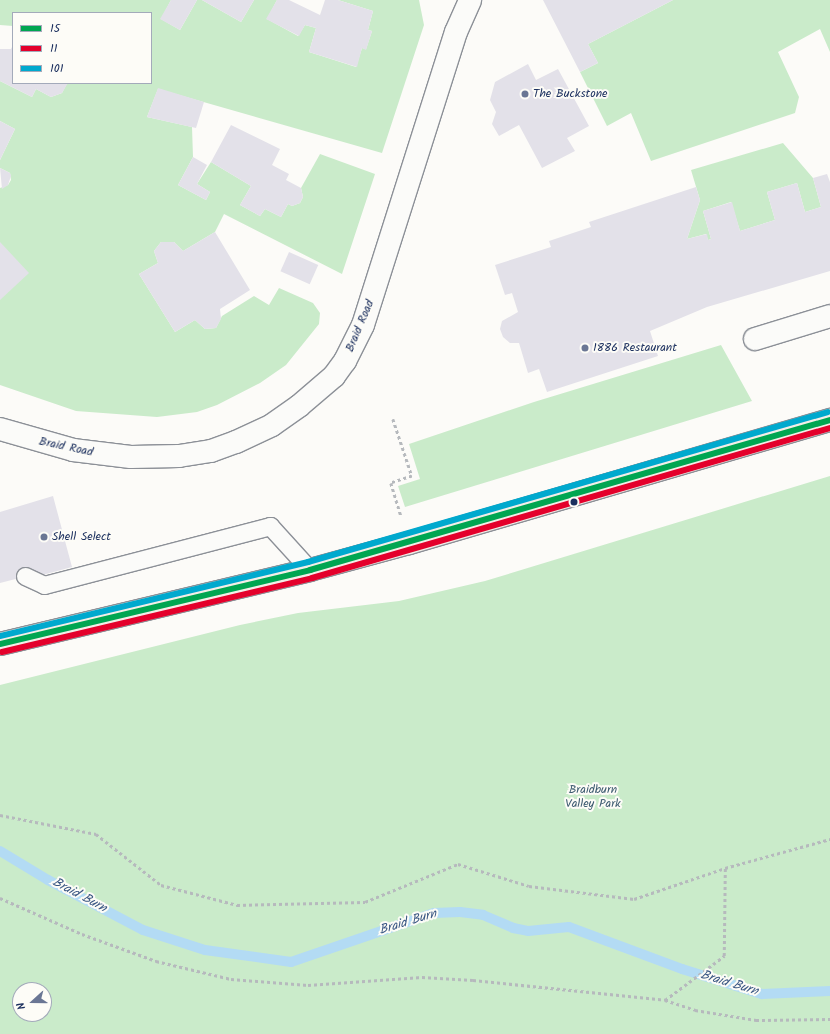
<!DOCTYPE html>
<style>
body{margin:0}
#map{position:relative;width:830px;height:1034px;overflow:hidden;background:#fcfbf8;font-family:Kalam,sans-serif}
div>[style]{position:absolute}
.green>*{inset:0;background:#caebca}
.stream>*{height:10px;margin:-5px;padding:0 5px;transform-origin:5px;border-radius:5px;background:#b3dbf4}
.building>*{inset:0;background:#e3e1e9;transform-origin:0 0}
.path>*{height:2.5px;margin-top:-1.25px;transform-origin:0;background:repeating-linear-gradient(90deg,#b6b9bd 0 3px,transparent 0 6px)}
.roads{filter:drop-shadow(1px 0 #8c9097) drop-shadow(-1px 0 #8c9097) drop-shadow(0 1px #8c9097) drop-shadow(0 -1px #8c9097)}
.service>*{height:17px;margin:-8.5px;padding:0 8.5px;transform-origin:8.5px;border-radius:8.5px;background:#fbfbf9}
.minor>*{height:22px;margin:-11px;padding:0 11px;transform-origin:11px;border-radius:11px;background:#fbfbf9}
.tertiary>*{height:22px;margin:-11px;padding:0 11px;transform-origin:11px;border-radius:11px;background:#fbfbf9}
.primary>*{height:22px;margin:-11px;padding:0 11px;transform-origin:11px;border-radius:11px;background:#f3eee8}
.bus-1>*{height:6px;margin:-3px;padding:0 3px;transform-origin:3px;border-radius:3px;background:#00a651}
.bus-2>*{height:6px;margin:-3px;padding:0 3px;transform-origin:3px;border-radius:3px;background:#e4002b}
.bus-3>*{height:6px;margin:-3px;padding:0 3px;transform-origin:3px;border-radius:3px;background:#00a9ce}
.dots>*{width:11px;height:11px;translate:-50% -50%;box-sizing:border-box;border:2px solid #fdfcf7;border-radius:50%}
span{translate:-50% -50%;white-space:nowrap;text-align:center;line-height:1.15;-webkit-text-stroke:4px #fdfcf7;paint-order:stroke}
.poi-label{font-size:12px;color:#1b2f5e}
.left{translate:0 -50%;text-align:left}
.street-label{font-size:12px;color:#1b2f5e}
.park-label{font-size:12px;color:#3d5b70}
.water-label{font-size:13px;color:#395683;font-style:italic}
.legend{position:absolute;left:12px;top:12px;width:140px;height:72px;box-sizing:border-box;background:#fdfcf7;border:1px solid #a3aaba;margin:0;padding:5px 7px;list-style:none;font-size:12px;color:#1b2f5e}
.legend li{display:flex;align-items:center;gap:8px;height:20px}
.legend b{width:20px;border:1px solid #a3aaba}
.north{position:absolute;left:12px;top:982px;width:40px;height:40px;box-sizing:border-box;background:#fdfcf7;border:1px solid #a3aaba;border-radius:50%;rotate:249deg;font-size:11px;font-weight:700;line-height:16px;text-align:center;color:#1b2f5e}
.north::after{content:'';display:block;margin:auto;width:14px;height:18px;background:#6a7694;clip-path:polygon(50% 0,100% 100%,50% 72%,0 100%)}
</style>
<div id="map">
<div class="green">
<i style="clip-path:polygon(0 0,171px 0,161px 19px,180px 30px,197px 0,202px 0,241px 22px,254px 0,277px 0,267px 19px,298px 36px,305px 25px,316px 28px,309px 52px,356px 67px,362px 48px,366px 49px,372px 31px,368px 30px,373px 11px,338px 0,419px 0,424px 25px,382px 153px,158px 89px,147px 117px,192px 127px,193px 157px,178px 185px,206px 200px,210px 192px,197px 184px,211px 162px,251px 186px,240px 205px,260px 216px,265px 209px,281px 217px,288px 204px,292px 206px,300px 203px,303px 197px,301px 188px,320px 154px,375px 174px,342px 274px,224px 214px,215px 232px,183px 251px,174px 242px,161px 242px,154px 251px,158px 263px,139px 274px,175px 332px,195px 320px,205px 329px,216px 328px,222px 316px,254px 296px,269px 305px,279px 288px,313px 303px,320px 313px,319px 324px,286px 365px,260px 383px,217px 405px,197px 412px,157px 417px,76px 411px,0 385px,0 188px,8px 185px,11px 180px,10px 173px,0 168px,0 160px,15px 129px,0 121px,0 81px,32px 97px,36px 89px,51px 97px,62px 93px,67px 83px,151px 83px,151px 13px,13px 13px,13px 26px,0 25px)"></i>
<i style="clip-path:polygon(673px 0,830px 0,830px 52px,820px 29px,778px 52px,799px 97px,795px 113px,651px 161px,631px 113px,607px 126px,580px 72px,598px 63px,588px 44px)"></i>
<i style="clip-path:polygon(783px 143px,813px 178px,821px 207px,805px 212px,797px 183px,767px 192px,775px 220px,740px 231px,731px 202px,703px 211px,711px 239px,708px 240px,706px 234px,687px 239px,700px 200px,691px 170px)"></i>
<i style="clip-path:polygon(721px 345px,752px 401px,405px 507px,398px 486px,420px 479px,409px 444px,534px 402px)"></i>
<i style="clip-path:polygon(evenodd,830px 476px,830px 1034px,0 1034px,0 685px,240px 625px,298px 613px,399px 601px,485px 581px,830px 476px,20px 990px,44px 990px,44px 1014px,20px 1014px,20px 990px)"></i>
</div>
<div class="stream">
<i style="left:0;top:851px;width:56px;rotate:31.1deg"></i>
<i style="left:48px;top:880px;width:107px;rotate:27.8deg"></i>
<i style="left:143px;top:930px;width:65px;rotate:17.9deg"></i>
<i style="left:205px;top:950px;width:87px;rotate:7.9deg"></i>
<i style="left:291px;top:962px;width:151px;rotate:-18.9deg"></i>
<i style="left:434px;top:913px;width:26px;rotate:-2deg"></i>
<i style="left:460px;top:912px;width:23px;rotate:7deg"></i>
<i style="left:483px;top:915px;width:33px;rotate:23deg"></i>
<i style="left:513px;top:928px;width:15px;rotate:11deg"></i>
<i style="left:528px;top:931px;width:41px;rotate:-5.6deg"></i>
<i style="left:569px;top:927px;width:121px;rotate:20.4deg"></i>
<i style="left:682px;top:969px;width:84px;rotate:17.4deg"></i>
<i style="left:762px;top:994px;width:68px;rotate:-2.5deg"></i>
</div>
<div class="building">
<i style="clip-path:polygon(171px 0,197px 0,180px 30px,160px 19px)"></i>
<i style="clip-path:polygon(202px 0,254px 0,241px 22px)"></i>
<i style="clip-path:polygon(277px 0,289px 0,320px 15px,325px 0,338px 0,373px 11px,368px 30px,372px 31px,366px 50px,362px 48px,357px 67px,309px 52px,316px 28px,305px 25px,299px 36px,266px 19px)"></i>
<i style="clip-path:polygon(543px 0,673px 0,588px 44px,598px 63px,580px 72px)"></i>
<i style="clip-path:polygon(13px 45px,13px 83px,68px 83px,62px 93px,51px 97px,36px 89px,32px 97px,0 81px,0 49px,11px 49px)"></i>
<i style="clip-path:polygon(528px 64px,536px 80px,558px 69px,589px 126px,567px 138px,575px 151px,542px 168px,519px 125px,499px 136px,492px 124px,496px 112px,490px 100px,495px 82px)"></i>
<i style="clip-path:polygon(158px 88px,204px 102px,196px 128px,147px 117px)"></i>
<i style="clip-path:polygon(0 121px,15px 129px,0 160px)"></i>
<i style="clip-path:polygon(231px 125px,280px 149px,272px 165px,289px 174px,286px 180px,301px 188px,303px 197px,300px 203px,292px 206px,288px 204px,281px 217px,265px 209px,260px 216px,240px 205px,251px 186px,211px 162px)"></i>
<i style="clip-path:polygon(193px 157px,207px 165px,197px 184px,210px 192px,206px 200px,178px 185px)"></i>
<i style="clip-path:polygon(0 168px,10px 173px,11px 176px,8px 185px,2px 189px)"></i>
<i style="clip-path:polygon(827px 174px,830px 182px,830px 271px,707px 307px,650px 331px,658px 356px,547px 392px,539px 369px,528px 373px,519px 343px,510px 343px,503px 337px,500px 329px,502px 321px,518px 312px,512px 293px,505px 295px,495px 265px,551px 247px,549px 241px,591px 227px,589px 222px,696px 187px,700px 200px,687px 239px,707px 234px,708px 240px,711px 239px,703px 211px,732px 202px,740px 231px,775px 220px,767px 192px,797px 183px,805px 212px,821px 207px,813px 178px)"></i>
<i style="clip-path:polygon(215px 232px,250px 290px,220px 309px,221px 319px,216px 328px,205px 329px,195px 320px,175px 332px,139px 274px,158px 263px,154px 251px,161px 242px,174px 242px,183px 251px)"></i>
<i style="clip-path:polygon(0 242px,29px 273px,0 300px)"></i>
<i style="left:289px;top:252px;width:32px;height:21px;rotate:24deg"></i>
<i style="clip-path:polygon(53px 496px,72px 567px,35px 577px,35px 574px,0 583px,0 512px)"></i>
</div>
<div class="path">
<i style="left:393px;top:419px;width:60px;rotate:71.6deg"></i>
<i style="left:412px;top:476px;width:22px;rotate:162deg"></i>
<i style="left:391px;top:483px;width:34px;rotate:73deg"></i>
<i style="left:0;top:815px;width:98px;rotate:11.2deg"></i>
<i style="left:96px;top:834px;width:83px;rotate:38.1deg"></i>
<i style="left:161px;top:885px;width:79px;rotate:14.7deg"></i>
<i style="left:237px;top:905px;width:128px;rotate:-1.3deg"></i>
<i style="left:365px;top:902px;width:100px;rotate:-22.2deg"></i>
<i style="left:458px;top:864px;width:74px;rotate:17.2deg"></i>
<i style="left:529px;top:886px;width:106px;rotate:7.1deg"></i>
<i style="left:634px;top:899px;width:96px;rotate:-18.8deg"></i>
<i style="left:725px;top:868px;width:109px;rotate:-15.4deg"></i>
<i style="left:0;top:898px;width:90px;rotate:23.7deg"></i>
<i style="left:82px;top:934px;width:79px;rotate:20deg"></i>
<i style="left:156px;top:961px;width:77px;rotate:13.5deg"></i>
<i style="left:231px;top:979px;width:77px;rotate:4.5deg"></i>
<i style="left:308px;top:985px;width:114px;rotate:-4deg"></i>
<i style="left:422px;top:977px;width:51px;rotate:3.4deg"></i>
<i style="left:473px;top:980px;width:193px;rotate:5.9deg"></i>
<i style="left:665px;top:1000px;width:32px;rotate:18deg"></i>
<i style="left:695px;top:1010px;width:62px;rotate:9.3deg"></i>
<i style="left:756px;top:1020px;width:74px;rotate:-0.8deg"></i>
<i style="left:665px;top:1000px;width:74px;rotate:-36.7deg"></i>
<i style="left:724px;top:956px;width:88px;rotate:-89.3deg"></i>
</div>
<div class="roads">
<div class="service">
<i style="left:25px;top:576px;width:21px;rotate:25deg"></i>
<i style="left:44px;top:585px;width:234px;rotate:-14.6deg"></i>
<i style="left:270px;top:526px;width:59px;rotate:47.7deg"></i>
</div>
<div class="minor">
<i style="left:755px;top:339px;width:78px;rotate:-17deg"></i>
<i style="left:0;top:429px;width:76px;rotate:16deg"></i>
<i style="left:73px;top:450px;width:58px;rotate:6.9deg"></i>
<i style="left:131px;top:457px;width:48px;rotate:-1.2deg"></i>
<i style="left:179px;top:456px;width:32px;rotate:-9deg"></i>
<i style="left:211px;top:451px;width:27px;rotate:-20deg"></i>
<i style="left:236px;top:442px;width:40px;rotate:-25deg"></i>
<i style="left:272px;top:425px;width:33px;rotate:-35deg"></i>
</div>
<div class="tertiary">
<i style="left:299px;top:406px;width:46px;rotate:-40.6deg"></i>
<i style="left:334px;top:376px;width:19px;rotate:-54deg"></i>
<i style="left:345px;top:361px;width:40px;rotate:-63.4deg"></i>
<i style="left:363px;top:325px;width:307px;rotate:-72.4deg"></i>
<i style="left:456px;top:32px;width:35px;rotate:-66deg"></i>
</div>
<div class="primary">
<i style="left:0;top:644px;width:319px;rotate:-13.4deg"></i>
<i style="left:310px;top:570px;width:103px;rotate:-15.3deg"></i>
<i style="left:409px;top:543px;width:439px;rotate:-16.3deg"></i>
</div>
</div>
<div class="bus-1">
<i style="left:0;top:644px;width:319px;rotate:-13.4deg"></i>
<i style="left:310px;top:570px;width:541px;rotate:-16.09deg"></i>
</div>
<div class="bus-2">
<i style="left:2px;top:652px;width:319px;rotate:-13.4deg"></i>
<i style="left:312px;top:578px;width:539px;rotate:-16.15deg"></i>
</div>
<div class="bus-3">
<i style="left:0;top:636px;width:317px;rotate:-13.5deg"></i>
<i style="left:308px;top:562px;width:541px;rotate:-16.09deg"></i>
</div>
<div class="dots">
<i style="left:525px;top:94px;background:#6a7694"></i>
<i style="left:585px;top:348px;background:#6a7694"></i>
<i style="left:574px;top:502px;background:#1b2f5e"></i>
<i style="left:44px;top:537px;background:#6a7694"></i>
</div>
<div class="poi-label">
<span class="left" style="left:533px;top:94px">The Buckstone</span>
<span class="left" style="left:593px;top:348px">1886 Restaurant</span>
<span class="left" style="left:52px;top:537px">Shell Select</span>
</div>
<div class="street-label">
<span style="left:360px;top:326px;rotate:-67deg">Braid Road</span>
<span style="left:66px;top:447px;rotate:12deg">Braid Road</span>
</div>
<div class="park-label">
<span style="left:593px;top:797px">Braidburn<br>Valley Park</span>
</div>
<div class="water-label">
<span style="left:79px;top:896px;rotate:28deg">Braid Burn</span>
<span style="left:408px;top:923px;rotate:-17deg">Braid Burn</span>
<span style="left:729px;top:984px;rotate:17deg">Braid Burn</span>
</div>
<ul class="legend">
<li><b style="height:5px;background:#00a651"></b>15</li>
<li><b style="height:5px;background:#e4002b"></b>11</li>
<li><b style="height:5px;background:#00a9ce"></b>101</li>
</ul>
<div class="north">N</div>
</div>
